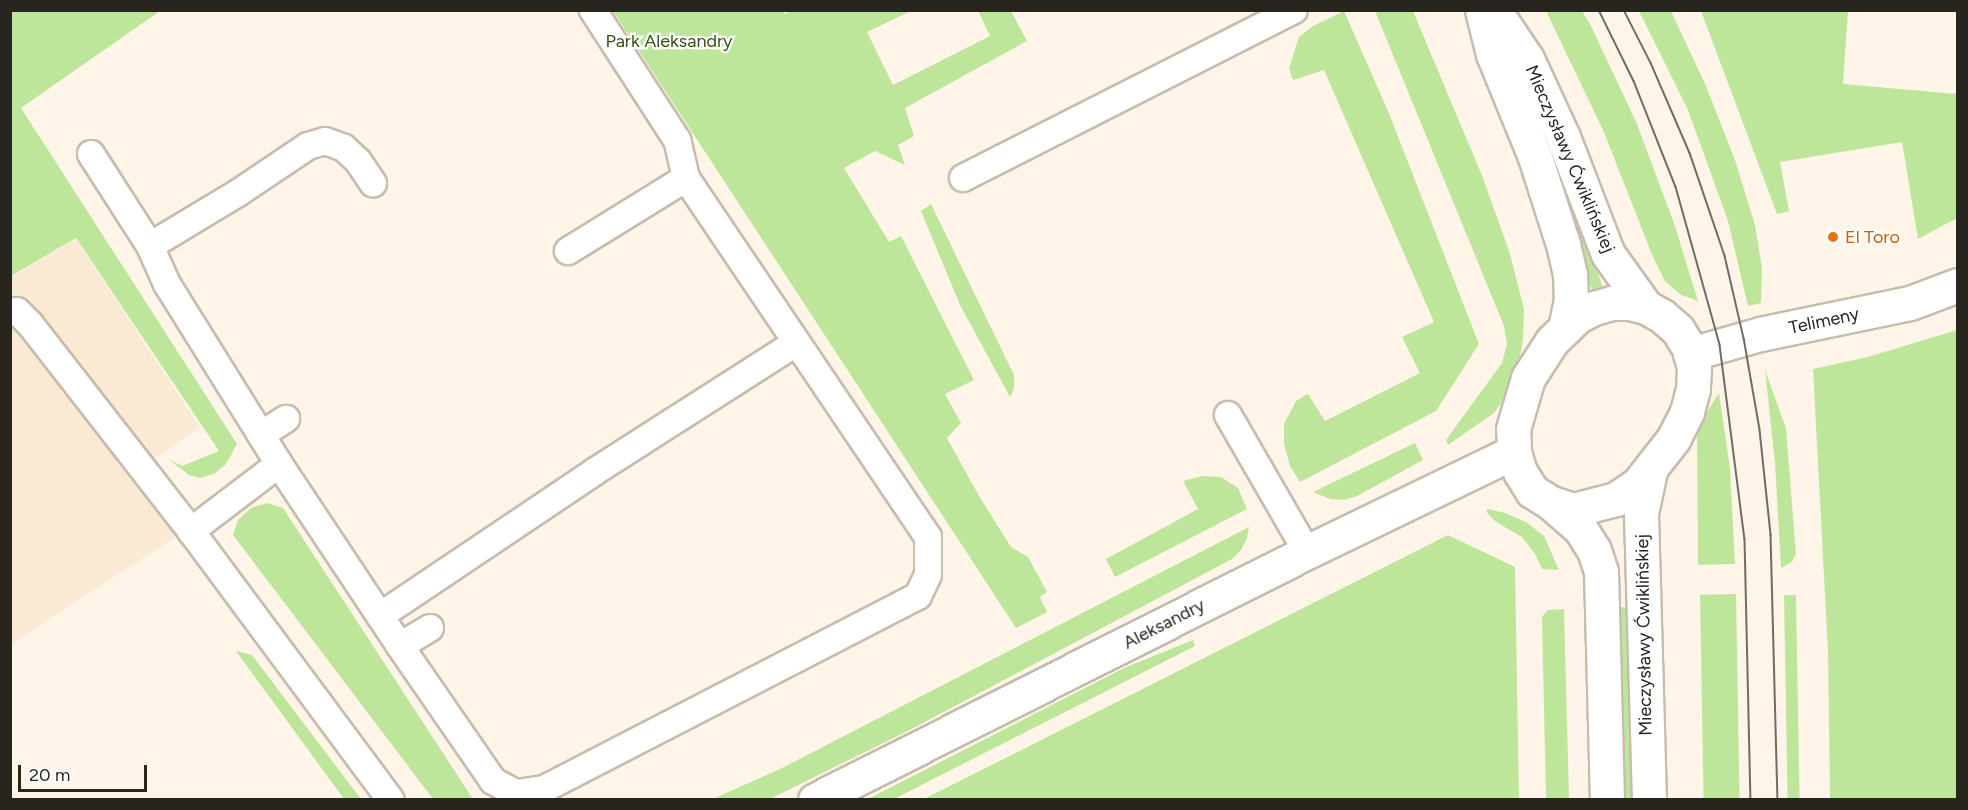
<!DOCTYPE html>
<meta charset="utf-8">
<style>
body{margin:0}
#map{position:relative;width:1968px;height:810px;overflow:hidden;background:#fef5e8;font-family:Figtree,sans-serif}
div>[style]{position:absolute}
.built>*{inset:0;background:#faead4}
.green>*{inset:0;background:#bee69b;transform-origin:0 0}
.roads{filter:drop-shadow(2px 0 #c7bcad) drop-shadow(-2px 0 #c7bcad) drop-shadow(0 2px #c7bcad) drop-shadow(0 -2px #c7bcad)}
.service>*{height:26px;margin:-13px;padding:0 13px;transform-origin:13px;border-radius:13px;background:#fff}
.minor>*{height:33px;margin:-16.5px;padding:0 16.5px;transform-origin:16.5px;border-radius:16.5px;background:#fff}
.tertiary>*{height:33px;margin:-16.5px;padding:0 16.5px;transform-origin:16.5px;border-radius:16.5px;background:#fff}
.tram>*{height:1.5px;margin:-0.75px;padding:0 0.75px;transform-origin:0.75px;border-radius:0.75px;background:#716b63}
.dots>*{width:16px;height:16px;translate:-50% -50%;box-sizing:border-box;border:3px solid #fff;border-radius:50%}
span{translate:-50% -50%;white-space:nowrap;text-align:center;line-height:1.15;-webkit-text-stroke:4.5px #fff;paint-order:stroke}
.park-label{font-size:18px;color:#345013}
.street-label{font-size:18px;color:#28241e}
.food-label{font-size:18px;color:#c56008}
.left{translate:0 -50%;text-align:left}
.frame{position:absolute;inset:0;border:12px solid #28241e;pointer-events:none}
.scale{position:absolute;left:18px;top:765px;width:129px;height:27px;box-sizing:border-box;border:3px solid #28241e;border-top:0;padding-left:8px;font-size:18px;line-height:21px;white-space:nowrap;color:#28241e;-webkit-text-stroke:4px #fff;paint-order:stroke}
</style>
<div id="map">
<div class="built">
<i style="clip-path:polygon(76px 239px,200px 427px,155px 458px,200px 521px,11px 644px,11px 277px)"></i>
</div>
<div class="green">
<i style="clip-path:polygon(11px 10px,160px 11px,21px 108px,237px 444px,226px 464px,214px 474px,200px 478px,189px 475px,168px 459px,182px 466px,219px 451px,76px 238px,11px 276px)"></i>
<i style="clip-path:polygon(783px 11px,785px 14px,792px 10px,911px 11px,867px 32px,893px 85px,990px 36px,978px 11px,1011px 11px,1027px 41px,905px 108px,914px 136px,898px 145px,905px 165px,875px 151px,844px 168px,889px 242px,901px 236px,974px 380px,945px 394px,961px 423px,947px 438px,979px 496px,1011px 547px,1028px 557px,1047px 592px,1040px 597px,1047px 612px,1016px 628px,613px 11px)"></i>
<i style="clip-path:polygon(1344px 11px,1388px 111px,1479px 344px,1436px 411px,1300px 482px,1290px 466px,1284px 444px,1284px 424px,1296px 401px,1308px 394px,1325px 421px,1420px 373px,1402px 337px,1434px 322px,1324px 70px,1293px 80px,1289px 68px,1299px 37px,1313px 26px)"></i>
<i style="clip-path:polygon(1375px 11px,1413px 11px,1483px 178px,1510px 254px,1524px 309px,1523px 340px,1518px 367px,1507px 395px,1494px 413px,1448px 445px,1446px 440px,1502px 363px,1507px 344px,1504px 326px)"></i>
<i style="clip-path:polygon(1546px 11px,1582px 11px,1591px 26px,1637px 124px,1675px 226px,1698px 301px,1681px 295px,1665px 281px,1653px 257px,1603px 130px)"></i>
<i style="clip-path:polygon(1639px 11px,1671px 11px,1706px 86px,1735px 160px,1755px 225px,1762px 268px,1761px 303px,1748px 306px,1728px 221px,1688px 110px)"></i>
<i style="clip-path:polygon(1701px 11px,1848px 11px,1843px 84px,1957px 94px,1957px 218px,1918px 239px,1902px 142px,1780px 162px,1789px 211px,1777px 214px)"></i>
<i style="clip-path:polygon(1515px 72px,1571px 193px,1602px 285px,1602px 291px,1597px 294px,1592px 291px,1566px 204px)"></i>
<i style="clip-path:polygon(931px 204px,1014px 375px,1014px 389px,1010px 397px,960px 305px,921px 211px)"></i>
<i style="clip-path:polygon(1957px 330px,1957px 799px,1830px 799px,1828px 652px,1813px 369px,1868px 357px)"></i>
<i style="clip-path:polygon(1765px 370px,1786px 428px,1796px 554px,1792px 562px,1781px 568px,1775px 463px)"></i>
<i style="clip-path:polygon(1719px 393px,1730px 468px,1735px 564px,1698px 565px,1697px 435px,1705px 415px)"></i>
<i style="clip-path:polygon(1415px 443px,1423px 460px,1357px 496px,1344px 500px,1330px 499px,1313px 492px)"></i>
<i style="clip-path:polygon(1202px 476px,1221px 477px,1238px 488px,1247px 509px,1115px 577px,1106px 559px,1198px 509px,1183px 481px)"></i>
<i style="clip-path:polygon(267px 503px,283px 508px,473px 799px,433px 799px,233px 535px,238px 520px,251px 508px)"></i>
<i style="clip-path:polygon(1488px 509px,1505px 513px,1526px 522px,1544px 536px,1559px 570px,1542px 569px,1535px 554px,1522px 537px,1496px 522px,1488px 514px,1486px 510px)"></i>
<i style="clip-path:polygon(1249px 527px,1247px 538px,1241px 550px,1232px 559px,908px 731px,770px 799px,713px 799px,782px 768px)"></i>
<i style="clip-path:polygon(1448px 535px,1515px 567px,1519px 799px,924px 799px)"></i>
<i style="left:1736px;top:594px;width:205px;height:36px;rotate:89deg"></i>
<i style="left:1796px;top:595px;width:204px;height:12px;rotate:89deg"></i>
<i style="left:1629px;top:607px;width:192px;height:13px;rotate:88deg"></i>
<i style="clip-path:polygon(1564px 609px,1569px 799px,1546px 799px,1542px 617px,1548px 610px)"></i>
<i style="clip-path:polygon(1193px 640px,1195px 646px,894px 799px,868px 799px,1124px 668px)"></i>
<i style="clip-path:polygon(236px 651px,252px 655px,361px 799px,344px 799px)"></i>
</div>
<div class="roads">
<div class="service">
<i style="left:91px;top:154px;width:109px;rotate:57.3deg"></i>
<i style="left:150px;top:246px;width:42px;rotate:65.9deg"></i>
<i style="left:167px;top:284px;width:212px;rotate:58.1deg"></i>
<i style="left:279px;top:464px;width:111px;rotate:142.7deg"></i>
<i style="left:963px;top:178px;width:371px;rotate:-26.9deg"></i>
<i style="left:150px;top:246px;width:103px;rotate:-31.1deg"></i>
<i style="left:238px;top:193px;width:84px;rotate:-33.9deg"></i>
<i style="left:308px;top:146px;width:18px;rotate:-16deg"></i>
<i style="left:325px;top:141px;width:20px;rotate:20deg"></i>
<i style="left:344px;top:148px;width:19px;rotate:43deg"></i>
<i style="left:358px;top:161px;width:27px;rotate:56deg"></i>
<i style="left:568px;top:251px;width:139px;rotate:-31.7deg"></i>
<i style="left:10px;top:312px;width:7px;rotate:-8deg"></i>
<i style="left:17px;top:311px;width:18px;rotate:45deg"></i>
<i style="left:30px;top:324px;width:262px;rotate:52.1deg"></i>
<i style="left:191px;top:531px;width:335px;rotate:53.4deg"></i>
<i style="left:1228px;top:415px;width:158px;rotate:60deg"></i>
<i style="left:261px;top:435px;width:30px;rotate:-33deg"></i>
<i style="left:279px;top:464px;width:219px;rotate:56.4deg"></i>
<i style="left:400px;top:646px;width:35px;rotate:-31deg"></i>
<i style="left:380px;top:616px;width:258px;rotate:-33.9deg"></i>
<i style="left:594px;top:472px;width:240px;rotate:-32.6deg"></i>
<i style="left:400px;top:646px;width:164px;rotate:55.4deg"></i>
<i style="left:493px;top:781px;width:26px;rotate:28deg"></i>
<i style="left:516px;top:793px;width:28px;rotate:-8deg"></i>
<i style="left:544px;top:789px;width:421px;rotate:-27.3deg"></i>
<i style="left:918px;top:596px;width:23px;rotate:-65deg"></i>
<i style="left:928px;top:575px;width:38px;rotate:-90deg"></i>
<i style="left:928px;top:537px;width:433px;rotate:-124deg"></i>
<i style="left:686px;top:178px;width:39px;rotate:-103deg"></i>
<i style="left:677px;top:140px;width:155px;rotate:-122.9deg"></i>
</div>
<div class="minor">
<i style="left:1690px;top:354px;width:73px;rotate:-15.9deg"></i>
<i style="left:1760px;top:334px;width:153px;rotate:-11.7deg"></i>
<i style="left:1910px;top:303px;width:51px;rotate:-20.6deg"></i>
<i style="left:815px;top:800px;width:551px;rotate:-26.75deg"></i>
<i style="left:1307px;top:552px;width:230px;rotate:-25.8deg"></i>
</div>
<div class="tertiary">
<i style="left:1482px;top:10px;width:45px;rotate:76deg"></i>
<i style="left:1493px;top:54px;width:111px;rotate:67.8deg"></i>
<i style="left:1535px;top:157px;width:91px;rotate:72.2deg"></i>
<i style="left:1563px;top:244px;width:32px;rotate:77deg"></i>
<i style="left:1570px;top:275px;width:25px;rotate:88deg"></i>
<i style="left:1571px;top:300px;width:29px;rotate:102deg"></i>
<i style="left:1494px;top:10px;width:59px;rotate:56deg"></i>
<i style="left:1527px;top:59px;width:86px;rotate:65.2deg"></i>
<i style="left:1563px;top:137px;width:125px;rotate:69deg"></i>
<i style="left:1608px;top:254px;width:65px;rotate:54.4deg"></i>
<i style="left:1611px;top:303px;width:18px"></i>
<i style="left:1629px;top:303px;width:17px;rotate:13deg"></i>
<i style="left:1646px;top:307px;width:18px;rotate:29deg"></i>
<i style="left:1662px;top:316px;width:21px;rotate:41deg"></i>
<i style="left:1678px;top:330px;width:21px;rotate:59deg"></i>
<i style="left:1689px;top:348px;width:21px;rotate:76deg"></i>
<i style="left:1694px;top:368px;width:21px;rotate:93deg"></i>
<i style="left:1693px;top:389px;width:24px;rotate:105deg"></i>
<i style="left:1687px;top:412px;width:29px;rotate:117deg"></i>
<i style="left:1674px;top:438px;width:58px;rotate:128deg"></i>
<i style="left:1638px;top:484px;width:27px;rotate:146deg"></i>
<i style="left:1616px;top:499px;width:44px;rotate:165.7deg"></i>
<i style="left:1573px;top:510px;width:23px;rotate:-162deg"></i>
<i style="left:1551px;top:503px;width:22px;rotate:-148deg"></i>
<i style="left:1532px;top:491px;width:22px;rotate:-122deg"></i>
<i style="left:1520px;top:472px;width:21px;rotate:-107deg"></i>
<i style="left:1514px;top:452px;width:23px;rotate:-92deg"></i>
<i style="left:1513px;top:429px;width:53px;rotate:-73.6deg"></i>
<i style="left:1528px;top:378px;width:44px;rotate:-57deg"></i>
<i style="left:1552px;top:341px;width:36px;rotate:-44deg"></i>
<i style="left:1578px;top:316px;width:18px;rotate:-27deg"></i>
<i style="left:1594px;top:308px;width:18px;rotate:-16deg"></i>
<i style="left:1551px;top:503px;width:38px;rotate:41deg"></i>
<i style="left:1580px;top:528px;width:26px;rotate:58deg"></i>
<i style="left:1594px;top:550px;width:23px;rotate:72deg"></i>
<i style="left:1601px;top:572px;width:228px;rotate:88.5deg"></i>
<i style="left:1649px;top:800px;width:287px;rotate:-91.6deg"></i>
<i style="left:1641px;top:513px;width:43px;rotate:-77.9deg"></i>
</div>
</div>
<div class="tram">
<i style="left:1599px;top:10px;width:79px;rotate:63.8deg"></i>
<i style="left:1634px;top:81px;width:114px;rotate:68.4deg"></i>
<i style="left:1676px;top:187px;width:164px;rotate:74.4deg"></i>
<i style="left:1720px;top:345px;width:196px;rotate:82.7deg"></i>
<i style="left:1745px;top:539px;width:261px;rotate:88.7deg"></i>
<i style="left:1624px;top:10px;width:59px;rotate:63deg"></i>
<i style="left:1651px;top:63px;width:98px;rotate:66.6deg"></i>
<i style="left:1690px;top:153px;width:109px;rotate:71.2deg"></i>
<i style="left:1725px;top:256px;width:84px;rotate:77deg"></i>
<i style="left:1744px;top:338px;width:93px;rotate:80.1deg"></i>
<i style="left:1760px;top:430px;width:106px;rotate:84deg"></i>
<i style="left:1771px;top:535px;width:265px;rotate:88.5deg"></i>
</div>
<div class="dots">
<i style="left:1833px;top:237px;background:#e8710a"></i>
</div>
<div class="park-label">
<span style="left:669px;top:41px">Park Aleksandry</span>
</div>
<div class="street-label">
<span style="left:1570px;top:159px;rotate:67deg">Mieczysławy Ćwiklińskiej</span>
<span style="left:1824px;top:321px;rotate:-12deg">Telimeny</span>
<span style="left:1164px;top:624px;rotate:-27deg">Aleksandry</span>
<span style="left:1644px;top:635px;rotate:-91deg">Mieczysławy Ćwiklińskiej</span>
</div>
<div class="food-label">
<span class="left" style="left:1845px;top:237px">El Toro</span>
</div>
<div class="frame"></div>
<div class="scale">20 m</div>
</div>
